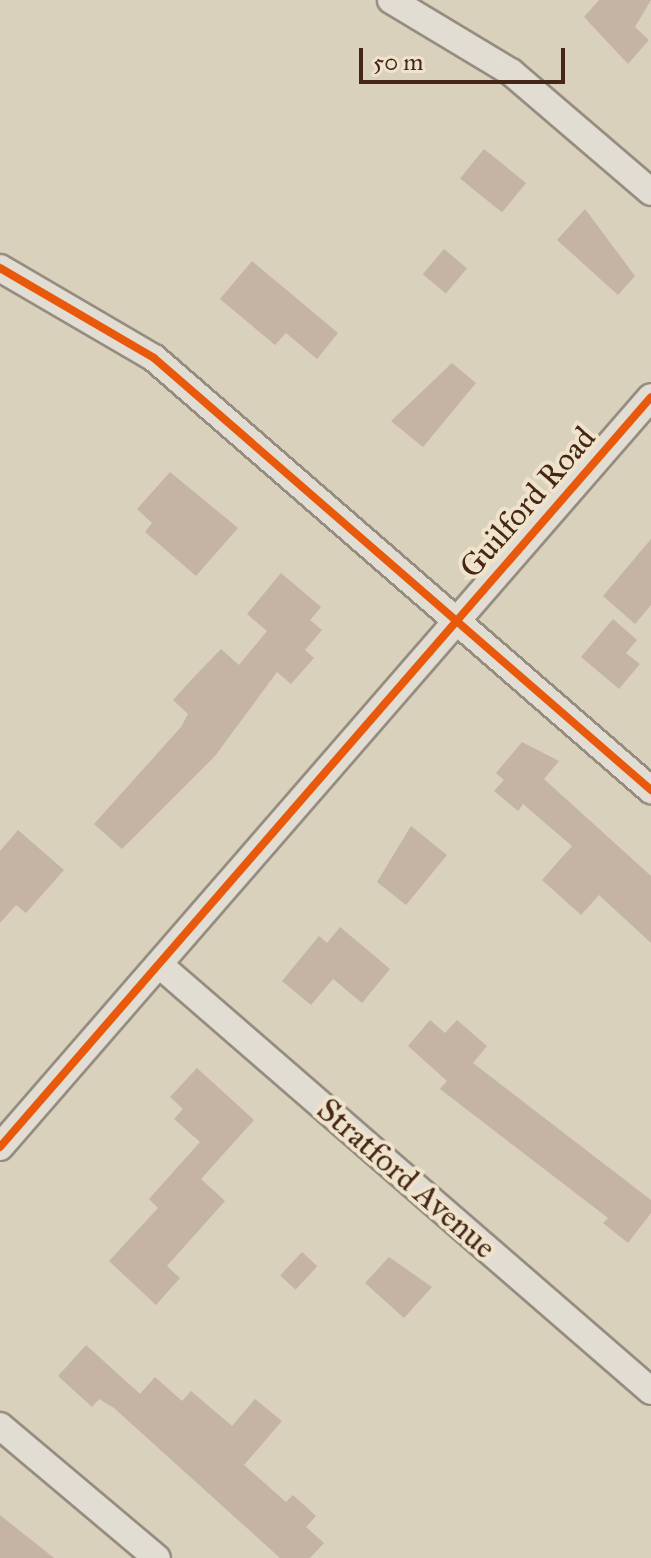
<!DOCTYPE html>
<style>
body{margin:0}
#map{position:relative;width:651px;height:1558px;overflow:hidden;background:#dad1bc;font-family:"IM FELL Great Primer",serif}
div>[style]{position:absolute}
.building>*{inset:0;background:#c5b3a4;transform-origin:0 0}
.roads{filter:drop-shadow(2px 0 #968d80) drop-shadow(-2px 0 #968d80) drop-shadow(0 2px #968d80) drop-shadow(0 -2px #968d80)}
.minor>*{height:26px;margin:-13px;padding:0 13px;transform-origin:13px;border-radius:13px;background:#e2ddd3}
.cycleway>*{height:8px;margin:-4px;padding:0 4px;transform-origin:4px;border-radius:4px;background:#e8590c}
span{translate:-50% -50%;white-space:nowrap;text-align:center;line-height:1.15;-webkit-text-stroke:8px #efe4cb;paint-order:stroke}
.street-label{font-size:32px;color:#452619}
.scale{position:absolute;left:359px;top:48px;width:206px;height:36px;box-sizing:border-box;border:4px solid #452619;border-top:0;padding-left:10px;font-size:24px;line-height:28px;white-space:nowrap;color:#452619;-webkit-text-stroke:6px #efe4cb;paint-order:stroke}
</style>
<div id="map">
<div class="building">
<i style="clip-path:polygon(599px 0,651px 0,635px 27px,649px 40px,628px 64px,584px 17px)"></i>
<i style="left:484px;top:149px;width:54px;height:38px;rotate:39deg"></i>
<i style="clip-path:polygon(585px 209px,635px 276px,618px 295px,557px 240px)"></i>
<i style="left:444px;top:249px;width:30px;height:33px;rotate:40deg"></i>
<i style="clip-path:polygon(252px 261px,338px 333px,317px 359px,286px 333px,275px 345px,220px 299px)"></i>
<i style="clip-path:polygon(452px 363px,476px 383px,423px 447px,391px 421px)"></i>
<i style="clip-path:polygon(170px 472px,238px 528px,196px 576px,145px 532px,152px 523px,137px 509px)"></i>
<i style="clip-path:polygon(651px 539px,651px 605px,635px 624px,603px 596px)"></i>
<i style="clip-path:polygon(281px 573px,321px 607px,310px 620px,322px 630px,305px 650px,314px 658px,291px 684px,277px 672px,215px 756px,122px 849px,94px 824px,181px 727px,188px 714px,173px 700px,192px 679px,221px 649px,239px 665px,267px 631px,247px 614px)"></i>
<i style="clip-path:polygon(613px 619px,637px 640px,626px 653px,640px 664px,619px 689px,581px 657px)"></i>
<i style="clip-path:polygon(522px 742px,559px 761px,544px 779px,651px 876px,651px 943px,599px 895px,581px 915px,542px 880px,572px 846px,523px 804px,518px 811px,494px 791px,504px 780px,496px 773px)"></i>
<i style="clip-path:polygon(411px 826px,447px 855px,406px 905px,377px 882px)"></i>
<i style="clip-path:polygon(18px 830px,64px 870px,26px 913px,16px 905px,0 923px,0 851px)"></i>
<i style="clip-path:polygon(340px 927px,390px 969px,362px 1003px,333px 979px,311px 1005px,282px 981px,319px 936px,327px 943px)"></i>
<i style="clip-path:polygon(430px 1020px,445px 1033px,457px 1020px,487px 1046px,473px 1063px,651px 1200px,651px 1213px,628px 1243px,603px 1223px,608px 1218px,440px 1089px,447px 1081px,408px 1046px)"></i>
<i style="clip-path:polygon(197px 1068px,254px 1120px,201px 1179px,225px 1201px,167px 1266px,180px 1278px,156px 1305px,109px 1261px,158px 1208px,149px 1199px,200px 1142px,174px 1119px,183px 1109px,170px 1097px)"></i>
<i style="left:302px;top:1252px;width:21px;height:32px;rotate:43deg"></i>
<i style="clip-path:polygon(389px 1257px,432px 1287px,404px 1318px,365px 1283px)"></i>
<i style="clip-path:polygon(86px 1345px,140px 1394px,155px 1377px,182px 1401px,191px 1391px,232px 1426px,255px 1399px,282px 1421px,244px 1465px,286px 1502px,293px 1495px,316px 1516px,306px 1527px,324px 1543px,310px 1558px,280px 1558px,114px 1408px,99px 1399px,92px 1407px,58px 1376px)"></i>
<i style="clip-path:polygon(0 1515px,54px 1558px,0 1558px)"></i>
</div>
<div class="roads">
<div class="minor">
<i style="left:391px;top:0;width:140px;rotate:31deg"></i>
<i style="left:511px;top:72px;width:184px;rotate:40.6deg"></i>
<i style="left:0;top:268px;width:178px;rotate:30.3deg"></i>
<i style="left:154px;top:358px;width:659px;rotate:41deg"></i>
<i style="left:162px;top:967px;width:647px;rotate:40.93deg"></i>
<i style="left:0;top:1147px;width:993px;rotate:-49.04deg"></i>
<i style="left:0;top:1426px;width:205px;rotate:40.1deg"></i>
</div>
</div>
<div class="cycleway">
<i style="left:0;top:268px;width:178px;rotate:30.3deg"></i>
<i style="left:154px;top:358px;width:659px;rotate:41deg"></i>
<i style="left:0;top:1147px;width:993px;rotate:-49.04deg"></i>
</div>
<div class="street-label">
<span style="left:528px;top:503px;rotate:-49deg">Guilford Road</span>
<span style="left:406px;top:1179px;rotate:41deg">Stratford Avenue</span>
</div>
<div class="scale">50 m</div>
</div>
